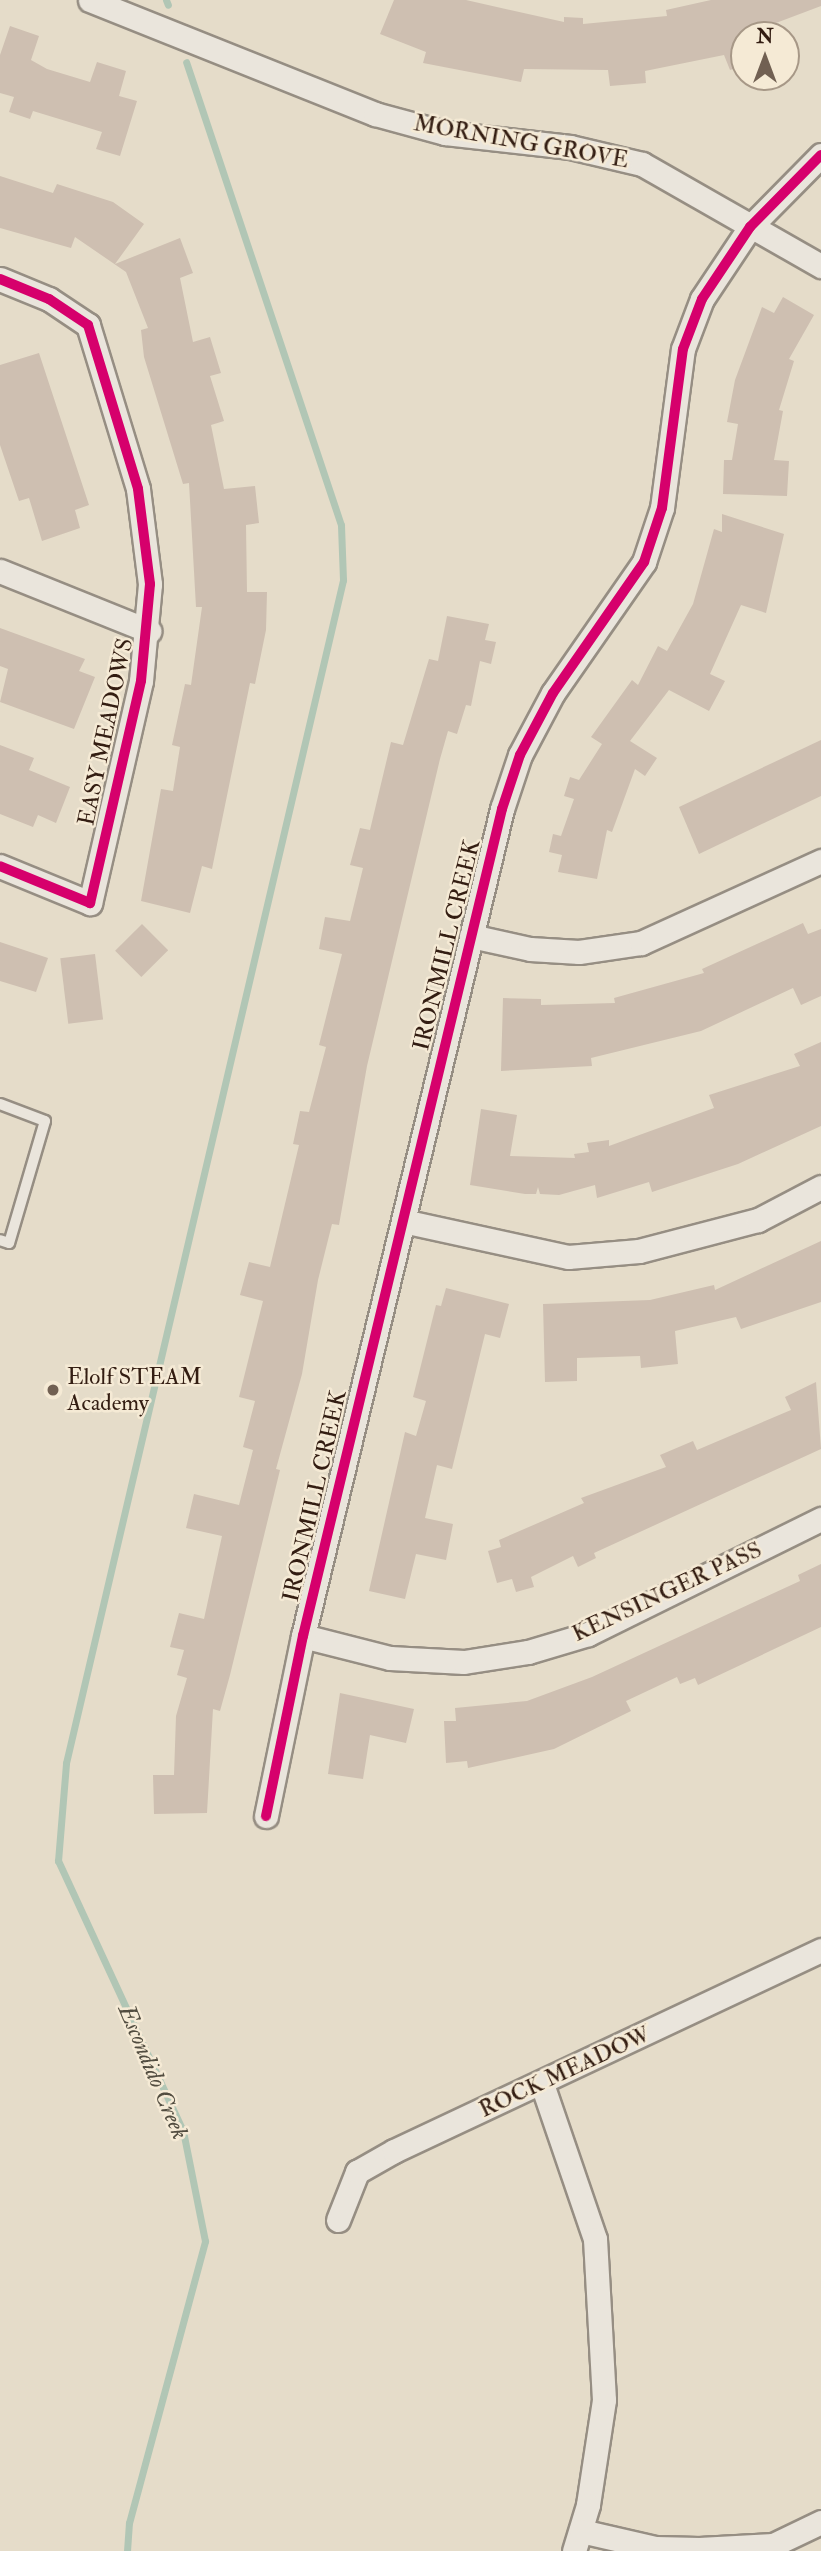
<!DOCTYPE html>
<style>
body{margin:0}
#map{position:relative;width:821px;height:2551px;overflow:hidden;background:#e5dcc9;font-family:"IM FELL Double Pica",serif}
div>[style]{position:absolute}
.stream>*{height:7px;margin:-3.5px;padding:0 3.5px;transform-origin:3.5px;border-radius:3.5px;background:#b1c6b5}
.building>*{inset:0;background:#cebfb1;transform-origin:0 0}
.roads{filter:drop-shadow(2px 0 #968e83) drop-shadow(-2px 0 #968e83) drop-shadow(0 2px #968e83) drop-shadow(0 -2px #968e83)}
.service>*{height:10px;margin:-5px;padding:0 5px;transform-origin:5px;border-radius:5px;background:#eae5dc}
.minor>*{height:23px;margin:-11.5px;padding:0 11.5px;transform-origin:11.5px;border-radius:11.5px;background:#eae5dc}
.cycleway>*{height:10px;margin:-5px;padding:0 5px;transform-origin:5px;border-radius:5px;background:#d6006c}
.dots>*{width:19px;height:19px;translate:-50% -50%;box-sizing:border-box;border:4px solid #f5ead5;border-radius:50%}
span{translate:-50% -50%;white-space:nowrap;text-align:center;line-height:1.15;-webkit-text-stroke:5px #f5ead5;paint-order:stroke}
.street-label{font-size:23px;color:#331d12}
.poi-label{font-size:23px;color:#331d12}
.left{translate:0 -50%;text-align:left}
.water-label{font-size:24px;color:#524d40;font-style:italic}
.north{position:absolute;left:730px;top:21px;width:70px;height:70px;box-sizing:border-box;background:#f5ead5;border:2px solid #a79887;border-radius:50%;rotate:0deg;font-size:19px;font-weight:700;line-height:28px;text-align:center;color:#331d12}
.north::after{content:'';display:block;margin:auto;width:24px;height:32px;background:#716052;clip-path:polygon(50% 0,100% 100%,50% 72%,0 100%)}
</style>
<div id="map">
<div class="stream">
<i style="left:166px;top:0;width:5px;rotate:68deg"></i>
<i style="left:127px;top:2551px;width:28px;rotate:-86deg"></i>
<i style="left:129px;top:2523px;width:292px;rotate:-74.9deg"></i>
<i style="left:205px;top:2241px;width:112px;rotate:-101.3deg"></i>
<i style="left:183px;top:2131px;width:298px;rotate:-114.8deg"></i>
<i style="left:58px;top:1861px;width:98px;rotate:-85.3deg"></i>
<i style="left:66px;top:1763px;width:1215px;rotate:-76.82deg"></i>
<i style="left:343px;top:580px;width:55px;rotate:-92.1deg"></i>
<i style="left:341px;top:525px;width:488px;rotate:-108.5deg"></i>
</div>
<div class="building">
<i style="clip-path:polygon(394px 0,466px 0,564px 22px,564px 17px,583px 18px,583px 24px,667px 16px,666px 10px,711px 0,821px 0,821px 6px,744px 35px,744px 65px,730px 70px,724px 55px,645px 71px,646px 83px,610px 86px,608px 70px,524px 69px,521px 82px,423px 63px,426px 52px,380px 34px)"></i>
<i style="clip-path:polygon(10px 26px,39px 36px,31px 60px,47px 69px,90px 82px,97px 62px,126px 71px,119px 96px,137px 101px,120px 156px,96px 149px,102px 132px,33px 111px,30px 119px,9px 112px,14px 97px,0 93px,0 55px)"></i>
<i style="clip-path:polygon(0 176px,53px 193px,57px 184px,113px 202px,144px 224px,115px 264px,180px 238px,193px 273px,180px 278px,193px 342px,210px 337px,221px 373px,210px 376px,224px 421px,211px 425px,224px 489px,255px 486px,259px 523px,246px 525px,247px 592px,267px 592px,266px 630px,255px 684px,250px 683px,212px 869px,202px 866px,190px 913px,141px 901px,161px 789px,173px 791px,180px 747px,172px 745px,185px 684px,191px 685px,202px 607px,196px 607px,189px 483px,183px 484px,144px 357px,141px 330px,148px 328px,126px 272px,75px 237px,71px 248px,0 228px)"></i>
<i style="clip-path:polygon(783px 297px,814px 315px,789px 359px,794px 361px,779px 410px,783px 411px,774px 460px,789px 461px,787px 496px,723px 494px,724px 460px,732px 460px,738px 424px,727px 422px,735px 380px,762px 307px,774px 313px)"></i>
<i style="clip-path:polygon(39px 353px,89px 505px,75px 510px,80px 528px,42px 541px,29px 498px,19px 501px,0 445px,0 365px)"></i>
<i style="clip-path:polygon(722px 514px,784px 534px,766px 613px,741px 605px,710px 674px,725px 681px,709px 711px,669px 690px,630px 741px,657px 758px,645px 776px,635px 769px,612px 832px,607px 830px,597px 879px,558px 872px,562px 855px,549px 852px,553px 834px,561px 836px,574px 799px,564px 796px,570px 777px,579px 780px,602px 744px,591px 737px,632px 680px,638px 685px,658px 646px,667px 651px,693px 604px,714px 529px,722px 532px)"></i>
<i style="clip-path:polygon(447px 616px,489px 624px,485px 640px,496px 642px,491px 664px,480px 661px,471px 706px,466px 705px,457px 734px,448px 731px,440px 759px,367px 1066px,339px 1225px,332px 1224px,318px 1280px,302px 1374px,276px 1469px,280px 1470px,230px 1675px,220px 1711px,213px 1709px,207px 1813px,154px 1814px,153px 1775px,174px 1775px,176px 1716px,187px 1678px,177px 1675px,184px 1650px,170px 1647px,179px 1613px,204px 1619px,222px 1536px,186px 1528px,194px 1494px,239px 1505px,253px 1450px,243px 1447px,255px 1401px,239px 1397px,263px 1301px,240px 1295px,249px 1262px,270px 1267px,299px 1145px,293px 1144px,300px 1111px,309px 1112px,326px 1047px,319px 1045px,342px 954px,319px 949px,325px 917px,350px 921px,363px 868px,350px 865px,360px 828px,370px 830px,391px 742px,403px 745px,429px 659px,438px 661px)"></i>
<i style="clip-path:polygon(0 628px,85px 659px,79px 671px,95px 677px,74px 729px,0 702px,8px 669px,0 666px)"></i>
<i style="clip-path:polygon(821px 740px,821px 796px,699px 854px,679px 807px)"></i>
<i style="clip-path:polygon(0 745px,34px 758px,29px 770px,70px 787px,56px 823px,38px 815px,33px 827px,0 814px)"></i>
<i style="clip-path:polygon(803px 923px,808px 934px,821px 929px,821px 996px,801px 1005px,793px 988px,701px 1031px,591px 1058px,592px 1066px,501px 1071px,503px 998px,541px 999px,541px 1005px,615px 1003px,614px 998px,704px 973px,702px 969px)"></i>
<i style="left:142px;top:924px;width:37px;height:38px;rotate:45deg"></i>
<i style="clip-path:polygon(0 942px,48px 958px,36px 992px,0 981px)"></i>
<i style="left:95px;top:954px;width:66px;height:35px;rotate:83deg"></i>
<i style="clip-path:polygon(821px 1042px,821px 1126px,738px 1164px,652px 1192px,649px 1182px,597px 1198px,595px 1185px,559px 1195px,540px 1194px,538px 1187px,536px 1194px,525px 1194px,470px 1185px,481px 1109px,517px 1115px,510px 1156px,575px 1158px,574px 1154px,589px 1152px,587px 1143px,609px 1140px,609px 1146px,714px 1108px,709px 1095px,800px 1066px,794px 1054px)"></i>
<i style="clip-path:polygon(821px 1241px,821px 1302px,741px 1329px,736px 1317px,675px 1331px,678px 1364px,641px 1368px,640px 1356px,577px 1358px,577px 1381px,545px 1382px,543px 1304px,650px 1300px,714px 1285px,715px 1290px)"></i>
<i style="clip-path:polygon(446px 1288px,509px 1304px,500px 1338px,485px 1334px,452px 1469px,437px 1465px,425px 1518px,453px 1524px,446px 1560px,416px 1554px,405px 1599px,369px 1591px,405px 1432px,416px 1436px,426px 1401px,413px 1397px,436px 1305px,441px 1306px)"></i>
<i style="clip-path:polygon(816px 1382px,821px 1449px,594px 1553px,596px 1558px,578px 1567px,573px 1556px,531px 1577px,534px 1587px,516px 1592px,512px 1579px,497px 1583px,488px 1551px,501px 1547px,499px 1540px,584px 1503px,581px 1498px,666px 1467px,660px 1455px,693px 1441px,697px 1450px,791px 1410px,785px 1397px)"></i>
<i style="clip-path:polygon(821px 1564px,821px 1627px,698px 1685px,695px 1678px,680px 1684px,677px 1677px,626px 1701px,631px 1711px,554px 1749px,468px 1768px,467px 1761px,446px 1763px,444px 1721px,456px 1721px,455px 1708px,527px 1701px,592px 1677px,800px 1581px,798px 1575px)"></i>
<i style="clip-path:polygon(340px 1693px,414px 1709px,406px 1743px,370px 1735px,363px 1779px,328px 1774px)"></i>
</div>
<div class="roads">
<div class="service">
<i style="left:0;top:1104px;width:48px;rotate:20.7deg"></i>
<i style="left:45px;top:1121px;width:127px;rotate:106.4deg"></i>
<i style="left:9px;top:1243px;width:9px;rotate:-162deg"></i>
</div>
<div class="minor">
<i style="left:90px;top:0;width:307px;rotate:21.8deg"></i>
<i style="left:375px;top:114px;width:73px;rotate:15.2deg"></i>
<i style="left:445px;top:133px;width:126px;rotate:6.4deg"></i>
<i style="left:570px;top:147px;width:74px;rotate:13.3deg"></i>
<i style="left:642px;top:164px;width:206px;rotate:29.7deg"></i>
<i style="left:0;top:279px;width:53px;rotate:22.2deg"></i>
<i style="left:49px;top:299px;width:47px;rotate:33.7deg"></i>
<i style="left:88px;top:325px;width:171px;rotate:73deg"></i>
<i style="left:138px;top:489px;width:96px;rotate:82.8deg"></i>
<i style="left:150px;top:584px;width:97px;rotate:95.3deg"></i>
<i style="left:141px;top:681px;width:228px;rotate:102.9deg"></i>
<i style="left:90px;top:903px;width:97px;rotate:-157.7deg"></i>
<i style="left:0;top:571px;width:161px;rotate:21.9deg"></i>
<i style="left:471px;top:936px;width:60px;rotate:12.4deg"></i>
<i style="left:530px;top:949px;width:49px;rotate:3.5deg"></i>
<i style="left:579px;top:952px;width:63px;rotate:-8.3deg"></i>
<i style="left:641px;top:943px;width:198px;rotate:-24.5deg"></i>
<i style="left:403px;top:1221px;width:169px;rotate:12.3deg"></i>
<i style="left:568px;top:1257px;width:71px;rotate:-4.8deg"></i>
<i style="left:639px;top:1251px;width:123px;rotate:-14.6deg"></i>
<i style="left:758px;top:1220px;width:71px;rotate:-27.6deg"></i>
<i style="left:303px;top:1636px;width:90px;rotate:14.2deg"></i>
<i style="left:390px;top:1658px;width:74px;rotate:3.1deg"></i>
<i style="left:464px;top:1662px;width:65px;rotate:-8.9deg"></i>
<i style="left:528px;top:1652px;width:63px;rotate:-16.7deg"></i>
<i style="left:588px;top:1634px;width:260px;rotate:-26.3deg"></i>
<i style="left:266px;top:1816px;width:184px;rotate:-78.4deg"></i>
<i style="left:303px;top:1636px;width:851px;rotate:-76.47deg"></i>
<i style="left:502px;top:809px;width:57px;rotate:-71.6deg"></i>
<i style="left:520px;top:755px;width:70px;rotate:-62deg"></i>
<i style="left:553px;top:693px;width:160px;rotate:-55.2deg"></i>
<i style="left:644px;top:562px;width:57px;rotate:-71.6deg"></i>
<i style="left:662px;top:508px;width:160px;rotate:-82.5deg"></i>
<i style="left:683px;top:349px;width:53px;rotate:-69.2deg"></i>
<i style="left:702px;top:299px;width:87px;rotate:-56.3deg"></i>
<i style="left:750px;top:227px;width:101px;rotate:-45.4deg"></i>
<i style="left:542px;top:2084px;width:164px;rotate:71.1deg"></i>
<i style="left:595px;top:2239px;width:161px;rotate:86.8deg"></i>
<i style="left:604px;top:2400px;width:106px;rotate:98.7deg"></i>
<i style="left:588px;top:2505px;width:48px;rotate:106.9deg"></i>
<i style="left:338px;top:2220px;width:52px;rotate:-68.4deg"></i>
<i style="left:357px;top:2172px;width:43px;rotate:-29.6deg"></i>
<i style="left:394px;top:2151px;width:472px;rotate:-25.2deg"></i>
<i style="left:581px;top:2531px;width:76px;rotate:12.9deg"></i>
<i style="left:655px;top:2548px;width:44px;rotate:1.3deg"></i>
<i style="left:699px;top:2549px;width:74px;rotate:-3.1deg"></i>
<i style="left:773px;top:2545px;width:53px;rotate:-25.6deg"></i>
</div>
</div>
<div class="cycleway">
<i style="left:0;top:279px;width:53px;rotate:22.2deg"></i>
<i style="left:49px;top:299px;width:47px;rotate:33.7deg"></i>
<i style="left:88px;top:325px;width:171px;rotate:73deg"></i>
<i style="left:138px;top:489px;width:96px;rotate:82.8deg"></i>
<i style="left:150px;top:584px;width:97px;rotate:95.3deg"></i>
<i style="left:141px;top:681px;width:228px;rotate:102.9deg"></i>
<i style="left:90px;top:903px;width:97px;rotate:-157.7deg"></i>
<i style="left:266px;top:1816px;width:184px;rotate:-78.4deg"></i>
<i style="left:303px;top:1636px;width:851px;rotate:-76.47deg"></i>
<i style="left:502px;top:809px;width:57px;rotate:-71.6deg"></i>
<i style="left:520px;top:755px;width:70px;rotate:-62deg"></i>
<i style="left:553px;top:693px;width:160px;rotate:-55.2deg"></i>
<i style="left:644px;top:562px;width:57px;rotate:-71.6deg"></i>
<i style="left:662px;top:508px;width:160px;rotate:-82.5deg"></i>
<i style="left:683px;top:349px;width:53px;rotate:-69.2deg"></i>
<i style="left:702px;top:299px;width:87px;rotate:-56.3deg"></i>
<i style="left:750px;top:227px;width:101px;rotate:-45.4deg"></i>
</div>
<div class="dots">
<i style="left:53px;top:1390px;background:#716052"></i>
</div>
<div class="street-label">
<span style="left:521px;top:142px;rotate:10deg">MORNING GROVE</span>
<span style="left:106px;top:732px;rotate:-78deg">EASY MEADOWS</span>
<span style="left:447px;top:945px;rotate:-76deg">IRONMILL CREEK</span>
<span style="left:315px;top:1496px;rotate:-77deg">IRONMILL CREEK</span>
<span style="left:667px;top:1592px;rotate:-25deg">KENSINGER PASS</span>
<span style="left:565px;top:2072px;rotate:-25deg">ROCK MEADOW</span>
</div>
<div class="poi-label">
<span class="left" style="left:67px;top:1390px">Elolf STEAM<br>Academy</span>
</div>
<div class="water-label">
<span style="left:153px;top:2072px;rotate:67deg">Escondido Creek</span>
</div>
<div class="north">N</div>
</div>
